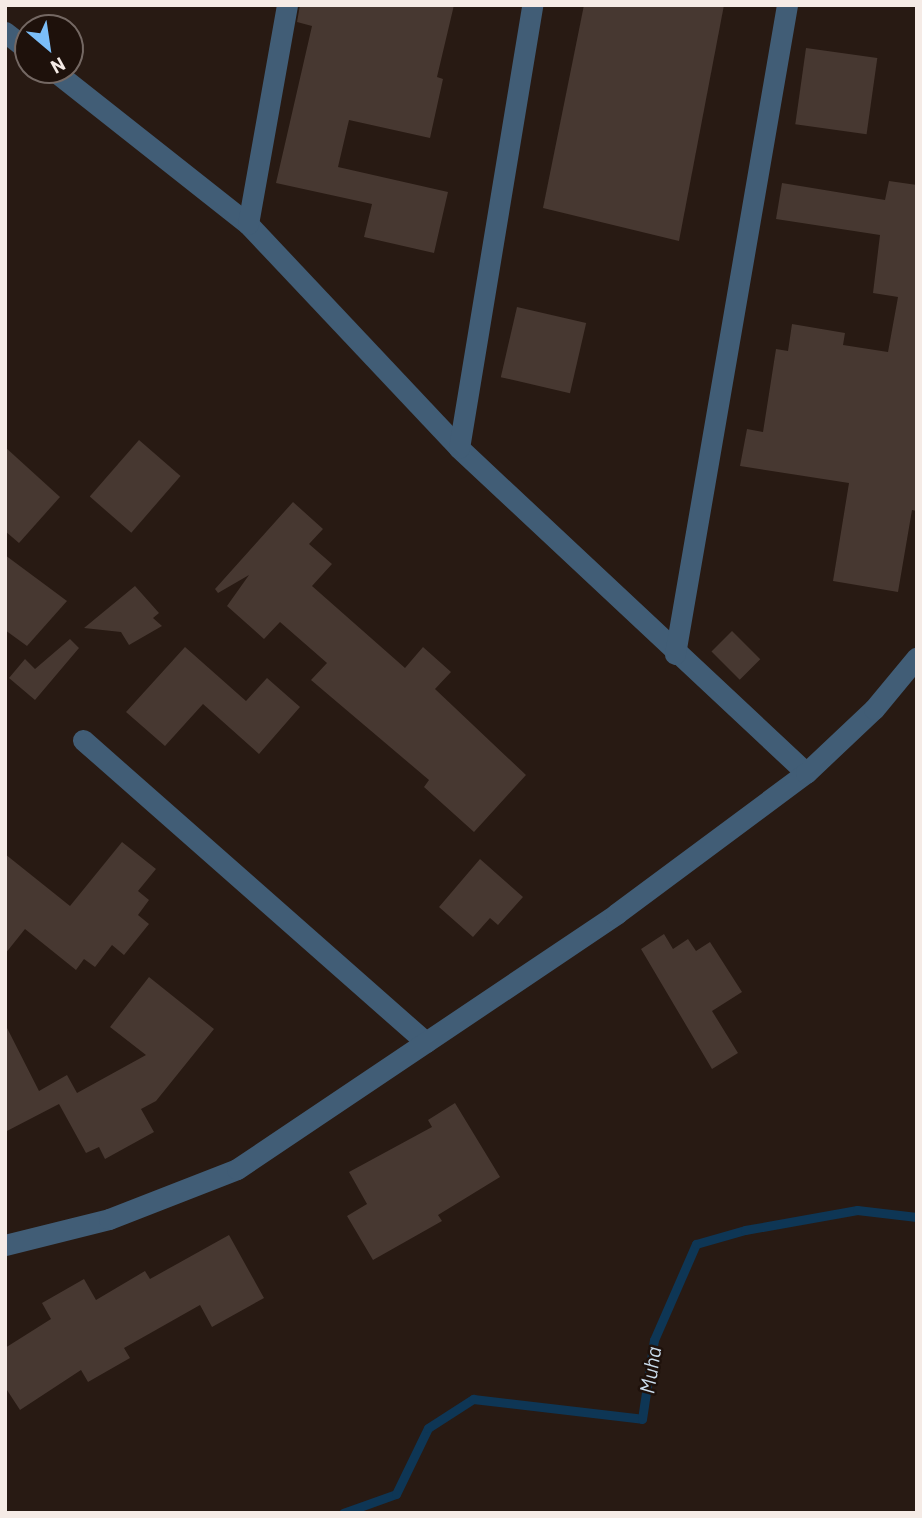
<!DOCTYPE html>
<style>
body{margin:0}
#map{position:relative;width:922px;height:1518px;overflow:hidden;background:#281a13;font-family:Barlow,sans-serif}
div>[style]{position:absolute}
.stream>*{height:9px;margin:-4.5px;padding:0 4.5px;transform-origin:4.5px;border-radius:4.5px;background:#0e3655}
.building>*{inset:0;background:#473831;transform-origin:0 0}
.street>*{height:21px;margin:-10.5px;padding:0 10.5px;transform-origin:10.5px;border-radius:10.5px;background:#415d76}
span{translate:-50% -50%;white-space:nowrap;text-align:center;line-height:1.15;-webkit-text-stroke:5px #1e110b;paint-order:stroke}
.water-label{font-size:21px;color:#cbdded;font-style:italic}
.frame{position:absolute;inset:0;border:7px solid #f5ebe6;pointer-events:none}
.north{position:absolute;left:14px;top:14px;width:70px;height:70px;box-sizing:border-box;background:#1e110b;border:2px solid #746863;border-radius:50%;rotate:151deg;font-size:19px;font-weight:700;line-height:28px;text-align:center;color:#f5ebe6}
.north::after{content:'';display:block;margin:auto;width:24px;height:32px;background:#7bbef8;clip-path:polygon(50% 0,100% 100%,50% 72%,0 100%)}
</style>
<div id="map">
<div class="stream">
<i style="left:343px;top:1513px;width:56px;rotate:-19.7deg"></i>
<i style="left:396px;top:1494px;width:73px;rotate:-64.1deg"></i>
<i style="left:428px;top:1428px;width:54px;rotate:-32.8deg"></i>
<i style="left:473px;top:1399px;width:170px;rotate:6.7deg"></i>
<i style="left:642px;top:1419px;width:80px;rotate:-81.4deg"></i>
<i style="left:654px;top:1340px;width:105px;rotate:-66.4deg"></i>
<i style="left:696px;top:1244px;width:51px;rotate:-15.9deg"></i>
<i style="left:745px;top:1230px;width:114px;rotate:-10.1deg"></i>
<i style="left:857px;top:1210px;width:60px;rotate:6.7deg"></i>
</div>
<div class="building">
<i style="clip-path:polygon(300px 5px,454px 5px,437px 77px,443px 79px,430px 138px,349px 120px,338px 167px,448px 192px,434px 253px,364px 237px,372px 204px,276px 183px,312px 26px,297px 22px)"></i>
<i style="clip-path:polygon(584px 5px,724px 5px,679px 241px,543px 208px)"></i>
<i style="left:806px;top:48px;width:72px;height:77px;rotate:8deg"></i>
<i style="clip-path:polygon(889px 181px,917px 185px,917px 511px,912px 510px,898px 592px,833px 581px,849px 483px,740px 466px,747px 429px,763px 432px,776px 349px,788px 351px,792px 324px,845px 333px,843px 345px,888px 352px,898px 297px,873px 293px,880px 235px,776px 219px,782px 183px,885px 200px)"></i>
<i style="left:517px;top:307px;width:71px;height:72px;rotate:13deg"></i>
<i style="left:139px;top:440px;width:55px;height:75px;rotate:41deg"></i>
<i style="clip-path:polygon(5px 447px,60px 497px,19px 543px,5px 531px)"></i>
<i style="clip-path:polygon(293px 502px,323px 529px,309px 544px,332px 564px,312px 586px,405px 668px,423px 647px,451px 672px,435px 689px,526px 775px,474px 832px,424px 787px,429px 780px,311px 680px,327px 663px,280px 622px,264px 639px,227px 606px,249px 575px,218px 593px,215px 589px)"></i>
<i style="clip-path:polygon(5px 555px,67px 601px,27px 646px,5px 630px)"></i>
<i style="clip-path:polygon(135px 586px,159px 613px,153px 618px,162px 626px,129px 645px,121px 632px,84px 628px)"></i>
<i style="left:732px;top:631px;width:40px;height:29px;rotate:45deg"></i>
<i style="clip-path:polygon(70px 639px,79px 648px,35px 700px,9px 678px,25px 659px,35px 669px)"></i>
<i style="clip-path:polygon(185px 647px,246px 701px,267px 678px,300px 707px,259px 754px,203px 704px,165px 746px,126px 712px)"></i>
<i style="clip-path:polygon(122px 842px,156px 869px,138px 891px,149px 900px,138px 915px,149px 924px,124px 955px,112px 945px,95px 967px,84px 959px,76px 970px,25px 929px,5px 954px,5px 854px,70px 906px)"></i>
<i style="clip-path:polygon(480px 859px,523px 897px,498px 925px,490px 918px,473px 937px,439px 907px)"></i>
<i style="clip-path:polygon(664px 934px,673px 949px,688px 939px,696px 951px,710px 942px,742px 992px,712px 1011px,738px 1053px,712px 1069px,641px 949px)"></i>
<i style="clip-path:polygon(149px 977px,214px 1029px,156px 1101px,141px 1109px,154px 1132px,105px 1159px,99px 1147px,86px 1153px,59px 1104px,5px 1132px,5px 1024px,39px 1091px,67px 1075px,77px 1093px,146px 1055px,110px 1027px)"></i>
<i style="clip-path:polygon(455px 1103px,500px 1177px,438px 1215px,442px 1221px,373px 1260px,347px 1216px,367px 1204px,349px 1172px,432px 1127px,428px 1120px)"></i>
<i style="clip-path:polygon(229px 1235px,264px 1298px,212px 1327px,200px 1305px,124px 1348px,130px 1358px,88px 1382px,81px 1370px,20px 1410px,5px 1387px,5px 1348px,51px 1319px,42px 1303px,84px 1279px,96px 1300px,145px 1271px,150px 1279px)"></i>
</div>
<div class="street">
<i style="left:5px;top:32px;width:29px;rotate:38deg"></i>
<i style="left:53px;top:70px;width:248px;rotate:38.3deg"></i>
<i style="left:248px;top:224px;width:308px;rotate:46.7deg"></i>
<i style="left:459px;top:448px;width:475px;rotate:43.1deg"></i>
<i style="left:248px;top:224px;width:222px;rotate:-79.9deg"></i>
<i style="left:459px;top:448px;width:449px;rotate:-80.6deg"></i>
<i style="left:675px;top:654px;width:659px;rotate:-80.21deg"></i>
<i style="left:83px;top:740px;width:457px;rotate:41.4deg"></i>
<i style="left:5px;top:1245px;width:107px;rotate:-14deg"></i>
<i style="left:109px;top:1219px;width:137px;rotate:-21.3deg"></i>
<i style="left:237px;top:1169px;width:457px;rotate:-33.9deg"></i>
<i style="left:616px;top:914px;width:237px;rotate:-36.6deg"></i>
<i style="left:806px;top:773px;width:93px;rotate:-43.3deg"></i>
<i style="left:874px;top:709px;width:67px;rotate:-50.4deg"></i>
</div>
<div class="water-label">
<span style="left:650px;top:1370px;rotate:-81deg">Muha</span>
</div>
<div class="frame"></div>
<div class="north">N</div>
</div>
